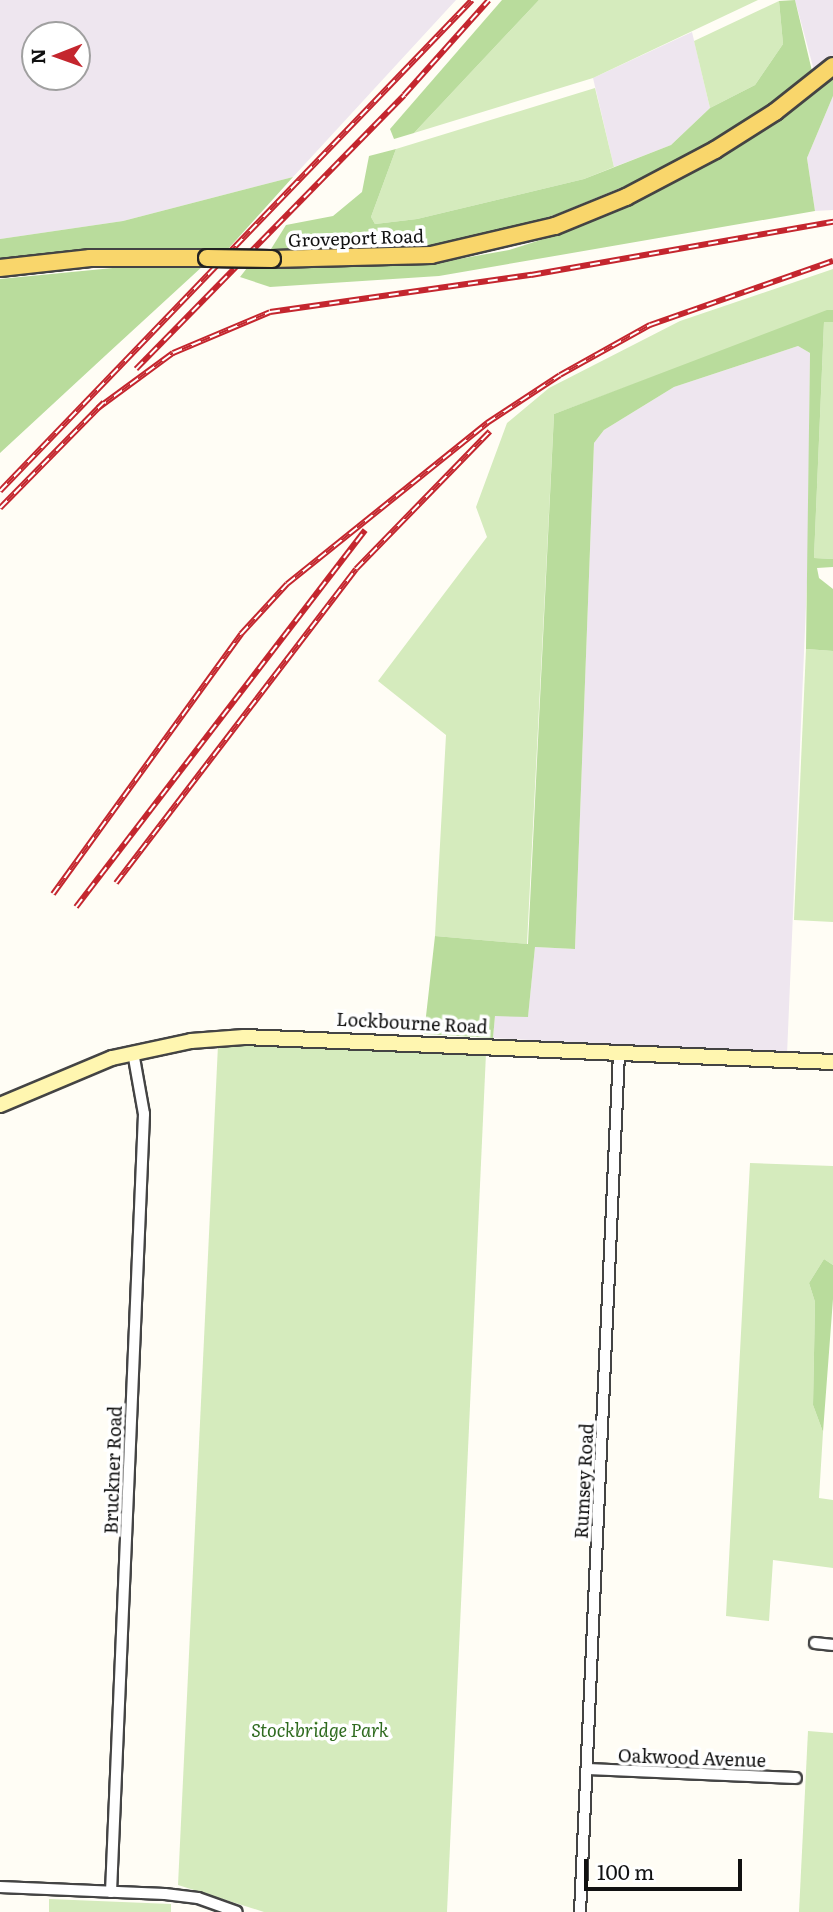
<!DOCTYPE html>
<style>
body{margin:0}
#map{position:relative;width:833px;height:1912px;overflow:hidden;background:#fffdf5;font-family:Literata,serif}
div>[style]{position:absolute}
.industrial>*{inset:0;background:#eee6ef}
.green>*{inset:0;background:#d5ebbd}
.forest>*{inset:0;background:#b9dc9c}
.roads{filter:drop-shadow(2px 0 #444) drop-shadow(-2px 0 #444) drop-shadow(0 2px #444) drop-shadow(0 -2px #444)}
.street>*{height:10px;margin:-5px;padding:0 5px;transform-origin:5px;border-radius:5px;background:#fff}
.secondary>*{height:14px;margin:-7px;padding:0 7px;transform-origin:7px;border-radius:7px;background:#fff6b0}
.primary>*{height:16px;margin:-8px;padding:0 8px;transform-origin:8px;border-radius:8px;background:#f9d66b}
.rail>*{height:6px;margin-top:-3px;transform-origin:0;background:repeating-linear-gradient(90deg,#fff 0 10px,#c4262e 0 20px);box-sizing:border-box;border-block:2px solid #c4262e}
.bridges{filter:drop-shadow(2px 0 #222) drop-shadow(-2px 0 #222) drop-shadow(0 2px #222) drop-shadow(0 -2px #222)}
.primary-bridge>*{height:16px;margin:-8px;padding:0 8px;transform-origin:8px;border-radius:8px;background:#f9d66b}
span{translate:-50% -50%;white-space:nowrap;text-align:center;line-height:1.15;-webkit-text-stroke:7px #fff;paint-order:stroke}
.street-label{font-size:18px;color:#111}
.park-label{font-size:18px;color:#2f6b1f;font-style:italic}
.north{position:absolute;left:21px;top:21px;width:70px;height:70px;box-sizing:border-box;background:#fff;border:2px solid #a0a0a0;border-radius:50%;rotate:269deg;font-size:19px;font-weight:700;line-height:28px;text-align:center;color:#111}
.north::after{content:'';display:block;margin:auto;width:24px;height:32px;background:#c4262e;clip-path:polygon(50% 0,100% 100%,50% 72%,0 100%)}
.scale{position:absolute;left:584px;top:1859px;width:158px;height:32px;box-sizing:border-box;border:4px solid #111;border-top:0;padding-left:9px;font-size:21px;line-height:24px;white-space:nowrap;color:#111;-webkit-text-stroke:5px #fff;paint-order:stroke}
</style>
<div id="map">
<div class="industrial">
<i style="clip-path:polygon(evenodd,0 0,456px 0,293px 177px,123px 221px,0 239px,0 0,35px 35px,77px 35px,77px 77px,35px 77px,35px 35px)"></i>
<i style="clip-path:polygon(795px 0,833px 0,833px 76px,819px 89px)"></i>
<i style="clip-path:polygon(692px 32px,710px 108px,671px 145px,614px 167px,593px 78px)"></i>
<i style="clip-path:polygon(833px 96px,833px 210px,815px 211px,807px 158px)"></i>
<i style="clip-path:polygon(798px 346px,810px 353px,808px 558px,787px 1055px,493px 1038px,495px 1016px,528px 1016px,535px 947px,575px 949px,594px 443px,604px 430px,674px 387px)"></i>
</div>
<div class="green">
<i style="clip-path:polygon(539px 0,758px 0,593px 78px,414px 133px)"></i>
<i style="clip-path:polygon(779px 1px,783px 44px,755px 85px,710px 108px,694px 41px)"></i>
<i style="clip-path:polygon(595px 88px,614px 167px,584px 179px,417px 219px,375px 224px,371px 217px,396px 149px)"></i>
<i style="clip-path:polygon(833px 269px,833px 310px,554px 414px,527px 944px,435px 936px,446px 735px,378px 681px,487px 537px,476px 507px,507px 423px,549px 388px,680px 321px)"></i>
<i style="clip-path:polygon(824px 322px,833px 322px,833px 559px,814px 558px)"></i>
<i style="clip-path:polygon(806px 649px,833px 651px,833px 922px,794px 920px)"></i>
<i style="clip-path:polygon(246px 1042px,486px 1053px,447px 1912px,264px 1912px,178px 1885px,218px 1045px)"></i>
<i style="clip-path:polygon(750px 1163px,833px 1166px,833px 1265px,824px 1259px,809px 1283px,815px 1302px,813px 1405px,823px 1432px,819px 1498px,833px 1500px,833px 1568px,773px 1560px,769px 1621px,726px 1616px)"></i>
<i style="clip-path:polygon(808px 1731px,833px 1733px,833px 1912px,799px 1912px)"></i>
<i style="clip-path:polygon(49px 1899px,171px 1904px,171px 1912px,49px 1912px)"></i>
</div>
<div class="forest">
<i style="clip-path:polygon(502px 0,539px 0,414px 133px,394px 139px,390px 129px)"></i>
<i style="clip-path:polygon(795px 0,812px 71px,748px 120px,666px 169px,557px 214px,496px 234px,426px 248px,271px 249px,286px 225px,333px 216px,362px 192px,369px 156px,396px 149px,371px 217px,375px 224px,417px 219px,584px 179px,671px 145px,710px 108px,755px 85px,783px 44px,779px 1px)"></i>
<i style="clip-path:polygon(833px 76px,833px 96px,807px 158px,815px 211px,439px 276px,270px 287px,240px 277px,247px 268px,425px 265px,509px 250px,569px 231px,664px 188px,733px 149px)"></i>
<i style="clip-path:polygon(293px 177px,228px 249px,89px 251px,0 260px,0 239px,123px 221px)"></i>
<i style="clip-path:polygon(204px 265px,106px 355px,0 453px,0 279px,123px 267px)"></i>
<i style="clip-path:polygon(827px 310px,833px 310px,833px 322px,824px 322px,814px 558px,833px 559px,833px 567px,817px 568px,819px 578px,833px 589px,833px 651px,806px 649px,810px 353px,798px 346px,674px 387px,604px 430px,594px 443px,575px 949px,535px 947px,528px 1017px,495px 1016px,493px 1038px,424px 1034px,435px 936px,528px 944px,554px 414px)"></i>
<i style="clip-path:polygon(824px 1259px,833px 1265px,833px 1299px,823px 1432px,813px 1405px,815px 1302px,809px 1283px)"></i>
</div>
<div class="roads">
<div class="street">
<i style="left:815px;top:1643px;width:18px;rotate:6deg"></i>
<i style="left:587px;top:1769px;width:209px;rotate:2.5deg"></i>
<i style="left:0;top:1887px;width:165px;rotate:2.4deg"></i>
<i style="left:165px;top:1894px;width:33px;rotate:7deg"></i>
<i style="left:198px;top:1898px;width:41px;rotate:19.7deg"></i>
<i style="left:111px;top:1892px;width:779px;rotate:-87.57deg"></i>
<i style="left:144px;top:1114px;width:63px;rotate:-100.1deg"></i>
<i style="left:580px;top:1912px;width:861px;rotate:-87.4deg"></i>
</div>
<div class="secondary">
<i style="left:0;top:1105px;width:121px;rotate:-22.8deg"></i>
<i style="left:112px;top:1058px;width:81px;rotate:-12.1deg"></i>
<i style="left:191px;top:1041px;width:53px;rotate:-4.3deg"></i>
<i style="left:244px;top:1037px;width:590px;rotate:2.43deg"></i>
</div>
<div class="primary">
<i style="left:272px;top:259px;width:159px;rotate:-1.4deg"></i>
<i style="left:431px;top:255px;width:127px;rotate:-13.2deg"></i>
<i style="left:555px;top:226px;width:77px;rotate:-22.2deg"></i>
<i style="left:626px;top:197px;width:101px;rotate:-27.8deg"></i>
<i style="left:715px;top:150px;width:71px;rotate:-32.3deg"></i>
<i style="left:775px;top:112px;width:74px;rotate:-38.4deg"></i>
<i style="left:0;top:268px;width:91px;rotate:-6.3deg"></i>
<i style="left:90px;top:258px;width:117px"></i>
</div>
</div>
<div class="rail">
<i style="left:136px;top:369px;width:383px;rotate:-45.6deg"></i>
<i style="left:404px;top:95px;width:127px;rotate:-48.2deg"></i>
<i style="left:98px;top:408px;width:93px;rotate:-36.3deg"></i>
<i style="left:173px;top:353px;width:105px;rotate:-22.9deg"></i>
<i style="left:270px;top:312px;width:264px;rotate:-8.1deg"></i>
<i style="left:531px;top:275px;width:307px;rotate:-10deg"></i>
<i style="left:0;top:491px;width:681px;rotate:-46.13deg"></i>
<i style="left:0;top:508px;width:148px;rotate:-45.5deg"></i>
<i style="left:116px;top:883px;width:395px;rotate:-52.6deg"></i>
<i style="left:356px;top:569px;width:192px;rotate:-45.8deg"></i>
<i style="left:53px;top:894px;width:321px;rotate:-54.1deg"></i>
<i style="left:241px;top:634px;width:68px;rotate:-47.4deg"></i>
<i style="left:287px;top:584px;width:257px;rotate:-38.8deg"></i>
<i style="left:487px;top:423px;width:87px;rotate:-33.3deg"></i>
<i style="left:560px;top:375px;width:103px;rotate:-29.1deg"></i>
<i style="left:650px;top:325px;width:194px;rotate:-19.3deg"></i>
<i style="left:76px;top:907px;width:475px;rotate:-52.5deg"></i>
</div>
<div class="bridges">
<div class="primary-bridge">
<i style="left:207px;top:258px;width:65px;rotate:0.9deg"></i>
</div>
</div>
<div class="street-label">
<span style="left:356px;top:238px;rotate:-2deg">Groveport Road</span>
<span style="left:412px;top:1023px;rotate:3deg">Lockbourne Road</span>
<span style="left:113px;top:1470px;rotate:-88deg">Bruckner Road</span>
<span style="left:584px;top:1481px;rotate:-87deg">Rumsey Road</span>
<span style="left:692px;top:1758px;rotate:2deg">Oakwood Avenue</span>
</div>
<div class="park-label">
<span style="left:320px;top:1730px">Stockbridge Park</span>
</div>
<div class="north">N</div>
<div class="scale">100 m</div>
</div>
